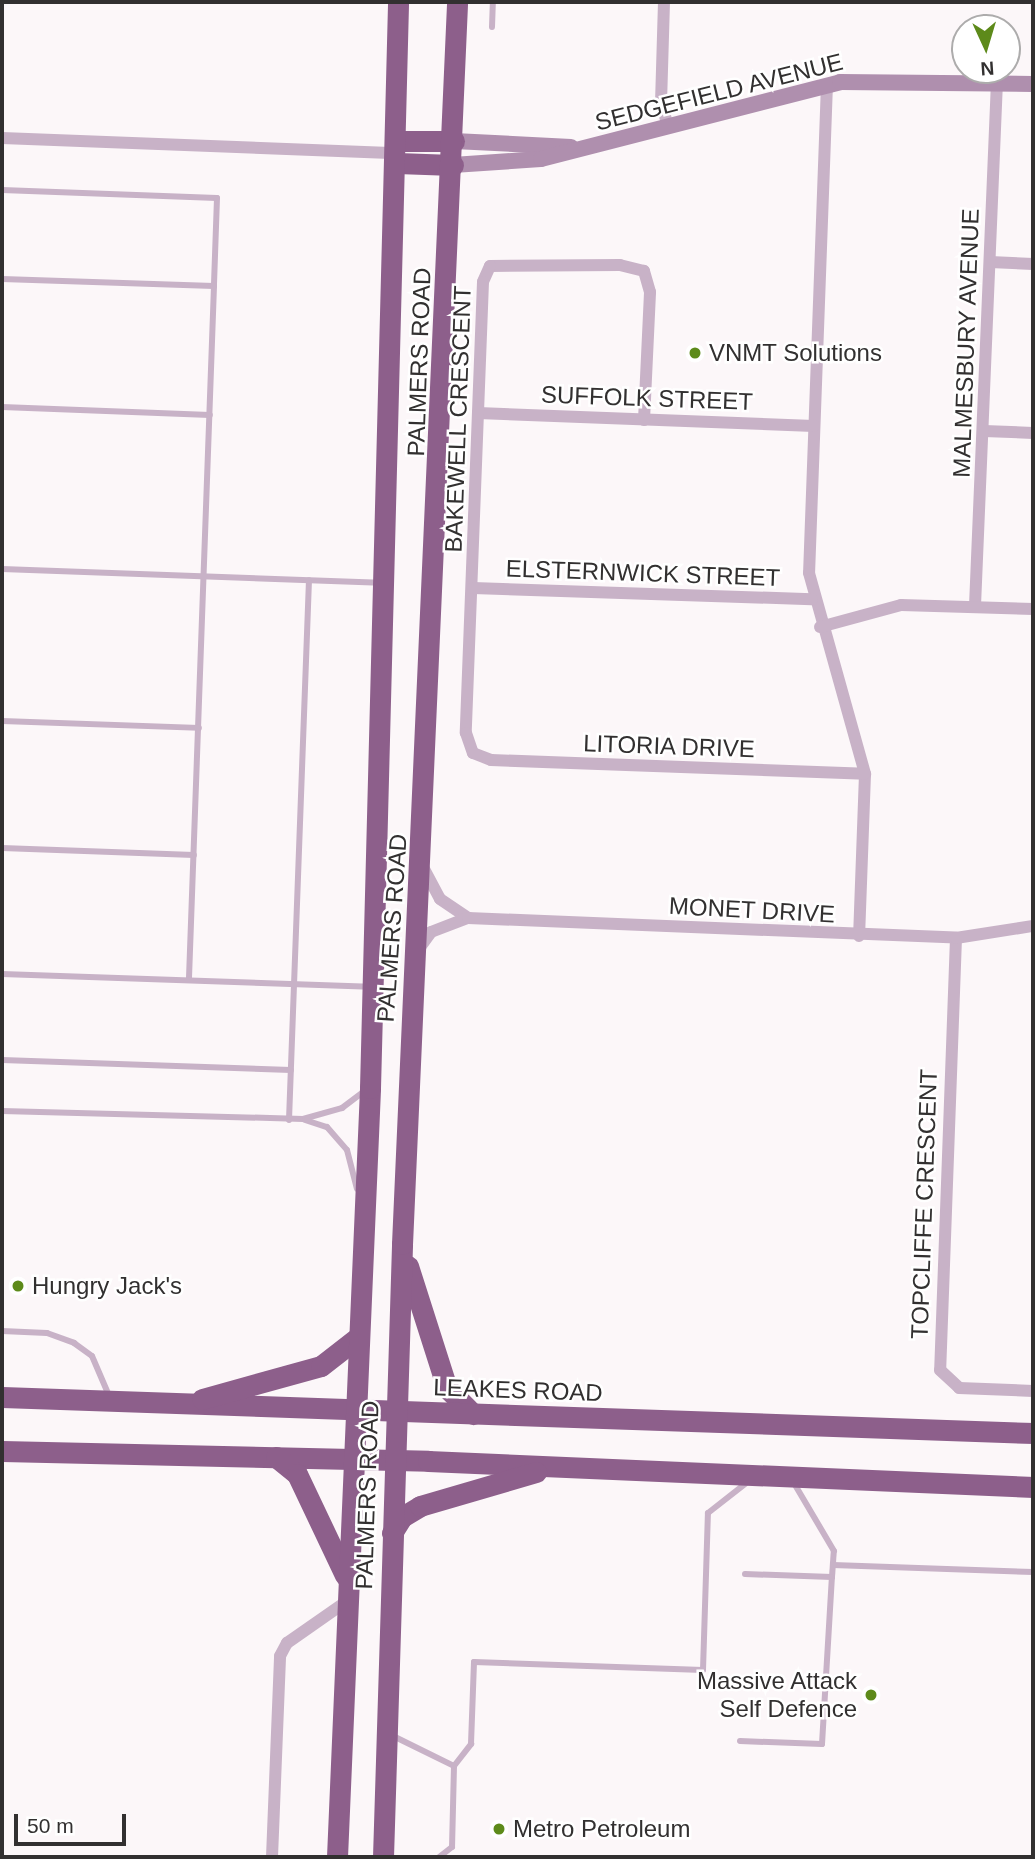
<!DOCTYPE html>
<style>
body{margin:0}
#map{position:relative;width:1035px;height:1859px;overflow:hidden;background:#fcf7f9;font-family:Arial,sans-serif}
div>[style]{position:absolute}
.lane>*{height:6px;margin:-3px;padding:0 3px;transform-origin:3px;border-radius:3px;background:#c8b2c7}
.street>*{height:12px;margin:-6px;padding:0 6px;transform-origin:6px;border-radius:6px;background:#c8b2c7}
.secondary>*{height:16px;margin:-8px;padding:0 8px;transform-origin:8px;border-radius:8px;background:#af8fae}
.highway>*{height:21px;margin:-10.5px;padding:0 10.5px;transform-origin:10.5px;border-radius:10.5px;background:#8d5f8b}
.dots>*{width:19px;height:19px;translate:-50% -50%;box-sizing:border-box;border:4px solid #fff;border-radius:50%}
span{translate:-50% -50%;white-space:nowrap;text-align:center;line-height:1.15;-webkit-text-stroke:5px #fff;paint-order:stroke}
.street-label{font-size:24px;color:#323030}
.poi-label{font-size:24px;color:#323030}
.left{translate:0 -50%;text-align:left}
.right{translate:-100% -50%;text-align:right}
.frame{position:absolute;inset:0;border:4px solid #323030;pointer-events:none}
.north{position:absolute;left:951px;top:14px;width:70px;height:70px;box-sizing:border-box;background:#fff;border:2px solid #adacac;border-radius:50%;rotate:176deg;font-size:19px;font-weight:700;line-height:28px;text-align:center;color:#323030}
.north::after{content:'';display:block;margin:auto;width:24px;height:32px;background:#5d8a1a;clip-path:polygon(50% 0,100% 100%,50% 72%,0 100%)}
.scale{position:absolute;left:14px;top:1814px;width:112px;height:32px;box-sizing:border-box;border:4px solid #323030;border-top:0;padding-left:9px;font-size:21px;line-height:24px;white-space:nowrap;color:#323030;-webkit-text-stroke:5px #fff;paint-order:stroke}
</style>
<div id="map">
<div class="lane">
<i style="left:492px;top:27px;width:25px;rotate:-88deg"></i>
<i style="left:2px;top:190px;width:215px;rotate:2.1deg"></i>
<i style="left:217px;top:198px;width:88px;rotate:92deg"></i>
<i style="left:2px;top:279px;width:212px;rotate:1.9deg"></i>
<i style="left:214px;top:286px;width:693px;rotate:92.07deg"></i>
<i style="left:2px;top:407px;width:208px;rotate:2.2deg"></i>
<i style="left:2px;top:569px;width:378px;rotate:2.1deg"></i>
<i style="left:2px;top:721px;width:197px;rotate:2deg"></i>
<i style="left:2px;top:848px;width:192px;rotate:2.1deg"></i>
<i style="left:2px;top:974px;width:368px;rotate:2deg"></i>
<i style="left:2px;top:1060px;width:289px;rotate:2deg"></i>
<i style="left:2px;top:1111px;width:301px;rotate:1.5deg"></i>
<i style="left:303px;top:1119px;width:41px;rotate:-15.8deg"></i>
<i style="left:342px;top:1108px;width:30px;rotate:-37deg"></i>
<i style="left:289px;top:1120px;width:540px;rotate:-87.88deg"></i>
<i style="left:305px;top:1120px;width:23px;rotate:18deg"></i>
<i style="left:327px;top:1127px;width:30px;rotate:49deg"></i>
<i style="left:347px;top:1150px;width:40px;rotate:75.6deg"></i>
<i style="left:2px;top:1331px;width:45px;rotate:2.5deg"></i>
<i style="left:47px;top:1333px;width:29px;rotate:20deg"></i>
<i style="left:74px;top:1343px;width:22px;rotate:36deg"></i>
<i style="left:92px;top:1356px;width:46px;rotate:66.8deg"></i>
<i style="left:833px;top:1565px;width:200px;rotate:2deg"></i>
<i style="left:745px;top:1574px;width:87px;rotate:2deg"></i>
<i style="left:832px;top:1577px;width:26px;rotate:-86deg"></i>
<i style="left:834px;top:1551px;width:79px;rotate:-120.5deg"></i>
<i style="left:391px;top:1735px;width:70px;rotate:26.2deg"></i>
<i style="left:454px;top:1766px;width:81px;rotate:91.4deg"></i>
<i style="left:452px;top:1847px;width:16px;rotate:142deg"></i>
<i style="left:740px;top:1741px;width:82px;rotate:2.1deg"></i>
<i style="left:822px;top:1744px;width:167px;rotate:-86.6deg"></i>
<i style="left:454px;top:1766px;width:28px;rotate:-52deg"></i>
<i style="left:471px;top:1744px;width:82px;rotate:-87.9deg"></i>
<i style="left:474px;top:1662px;width:229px;rotate:2deg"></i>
<i style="left:703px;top:1670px;width:157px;rotate:-88.2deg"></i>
<i style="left:708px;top:1513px;width:52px;rotate:-38deg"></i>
</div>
<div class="street">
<i style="left:664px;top:2px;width:99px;rotate:91.7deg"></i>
<i style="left:661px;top:101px;width:27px;rotate:75deg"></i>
<i style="left:827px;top:84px;width:489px;rotate:92.1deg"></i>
<i style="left:809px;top:573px;width:209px;rotate:74.4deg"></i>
<i style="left:865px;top:774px;width:162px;rotate:92.1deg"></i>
<i style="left:2px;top:138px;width:395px;rotate:2.2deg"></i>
<i style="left:990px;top:262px;width:43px;rotate:2.7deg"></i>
<i style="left:478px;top:413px;width:336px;rotate:2.2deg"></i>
<i style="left:644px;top:420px;width:128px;rotate:-87.3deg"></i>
<i style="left:650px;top:292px;width:22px;rotate:-106deg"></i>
<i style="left:644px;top:271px;width:25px;rotate:-166deg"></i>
<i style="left:620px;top:265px;width:130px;rotate:179.6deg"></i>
<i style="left:490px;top:266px;width:17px;rotate:114deg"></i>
<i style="left:483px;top:282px;width:451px;rotate:92.2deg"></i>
<i style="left:466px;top:733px;width:21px;rotate:71deg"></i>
<i style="left:473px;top:753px;width:19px;rotate:21deg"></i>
<i style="left:491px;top:760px;width:374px;rotate:2.1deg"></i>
<i style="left:984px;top:431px;width:49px;rotate:2.3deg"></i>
<i style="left:473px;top:588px;width:339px;rotate:1.9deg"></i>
<i style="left:975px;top:606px;width:524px;rotate:-87.6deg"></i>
<i style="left:820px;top:627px;width:84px;rotate:-15.2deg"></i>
<i style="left:901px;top:605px;width:132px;rotate:1.7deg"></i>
<i style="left:423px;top:867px;width:36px;rotate:62deg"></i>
<i style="left:440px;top:899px;width:34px;rotate:34deg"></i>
<i style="left:956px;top:938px;width:432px;rotate:92.1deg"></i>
<i style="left:940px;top:1370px;width:26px;rotate:43deg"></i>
<i style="left:959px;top:1388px;width:74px;rotate:2.3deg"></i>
<i style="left:418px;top:950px;width:22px;rotate:-54deg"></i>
<i style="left:431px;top:932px;width:40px;rotate:-21deg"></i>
<i style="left:468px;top:918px;width:488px;rotate:2.3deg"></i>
<i style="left:956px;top:938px;width:78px;rotate:-8.9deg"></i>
<i style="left:272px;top:1857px;width:201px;rotate:-87.7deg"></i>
<i style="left:280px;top:1656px;width:15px;rotate:-62deg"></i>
<i style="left:287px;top:1643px;width:77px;rotate:-34.9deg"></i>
</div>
<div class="secondary">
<i style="left:454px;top:141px;width:117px;rotate:2.9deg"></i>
<i style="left:453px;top:165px;width:88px;rotate:-3.9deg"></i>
<i style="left:541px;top:159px;width:309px;rotate:-14.4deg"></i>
<i style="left:840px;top:82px;width:193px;rotate:0.6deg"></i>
</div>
<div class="highway">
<i style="left:397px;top:141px;width:57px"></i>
<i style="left:397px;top:163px;width:56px;rotate:2deg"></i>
<i style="left:408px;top:1266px;width:128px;rotate:72.3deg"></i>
<i style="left:447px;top:1388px;width:37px;rotate:45deg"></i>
<i style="left:2px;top:1397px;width:1032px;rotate:2deg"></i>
<i style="left:202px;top:1399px;width:123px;rotate:-15.5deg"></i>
<i style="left:321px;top:1366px;width:46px;rotate:-37.9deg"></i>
<i style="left:2px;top:1451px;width:426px;rotate:1.3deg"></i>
<i style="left:428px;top:1461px;width:606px;rotate:2.46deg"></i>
<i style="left:276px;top:1457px;width:27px;rotate:39deg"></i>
<i style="left:297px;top:1474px;width:112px;rotate:64.6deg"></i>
<i style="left:392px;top:1533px;width:19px;rotate:-58deg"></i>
<i style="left:402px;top:1517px;width:21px;rotate:-31deg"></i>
<i style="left:420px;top:1506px;width:121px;rotate:-16.3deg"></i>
<i style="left:337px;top:1857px;width:770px;rotate:-87.54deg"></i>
<i style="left:370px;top:1088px;width:1086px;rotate:-88.52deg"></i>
<i style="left:383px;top:1857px;width:613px;rotate:-88.22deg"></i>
<i style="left:402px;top:1244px;width:1243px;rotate:-87.46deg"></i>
</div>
<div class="dots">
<i style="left:695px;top:353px;background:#5d8a1a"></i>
<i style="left:18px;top:1286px;background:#5d8a1a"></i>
<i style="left:871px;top:1695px;background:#5d8a1a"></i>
<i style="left:499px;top:1829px;background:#5d8a1a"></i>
</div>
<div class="street-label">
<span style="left:719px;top:92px;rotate:-14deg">SEDGEFIELD AVENUE</span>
<span style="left:966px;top:343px;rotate:-88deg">MALMESBURY AVENUE</span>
<span style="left:419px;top:362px;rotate:-88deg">PALMERS ROAD</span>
<span style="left:647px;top:398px;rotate:2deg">SUFFOLK STREET</span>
<span style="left:458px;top:419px;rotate:-88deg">BAKEWELL CRESCENT</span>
<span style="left:643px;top:573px;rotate:2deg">ELSTERNWICK STREET</span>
<span style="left:669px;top:746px;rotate:2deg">LITORIA DRIVE</span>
<span style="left:752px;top:910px;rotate:3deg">MONET DRIVE</span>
<span style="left:392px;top:928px;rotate:-86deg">PALMERS ROAD</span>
<span style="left:924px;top:1204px;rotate:-88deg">TOPCLIFFE CRESCENT</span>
<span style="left:518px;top:1390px;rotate:2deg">LEAKES ROAD</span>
<span style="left:367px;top:1495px;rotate:-88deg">PALMERS ROAD</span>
</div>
<div class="poi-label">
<span class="left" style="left:709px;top:353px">VNMT Solutions</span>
<span class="left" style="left:32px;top:1286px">Hungry Jack's</span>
<span class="right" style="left:857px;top:1695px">Massive Attack<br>Self Defence</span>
<span class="left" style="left:513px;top:1829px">Metro Petroleum</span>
</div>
<div class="frame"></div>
<div class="north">N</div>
<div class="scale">50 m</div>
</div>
